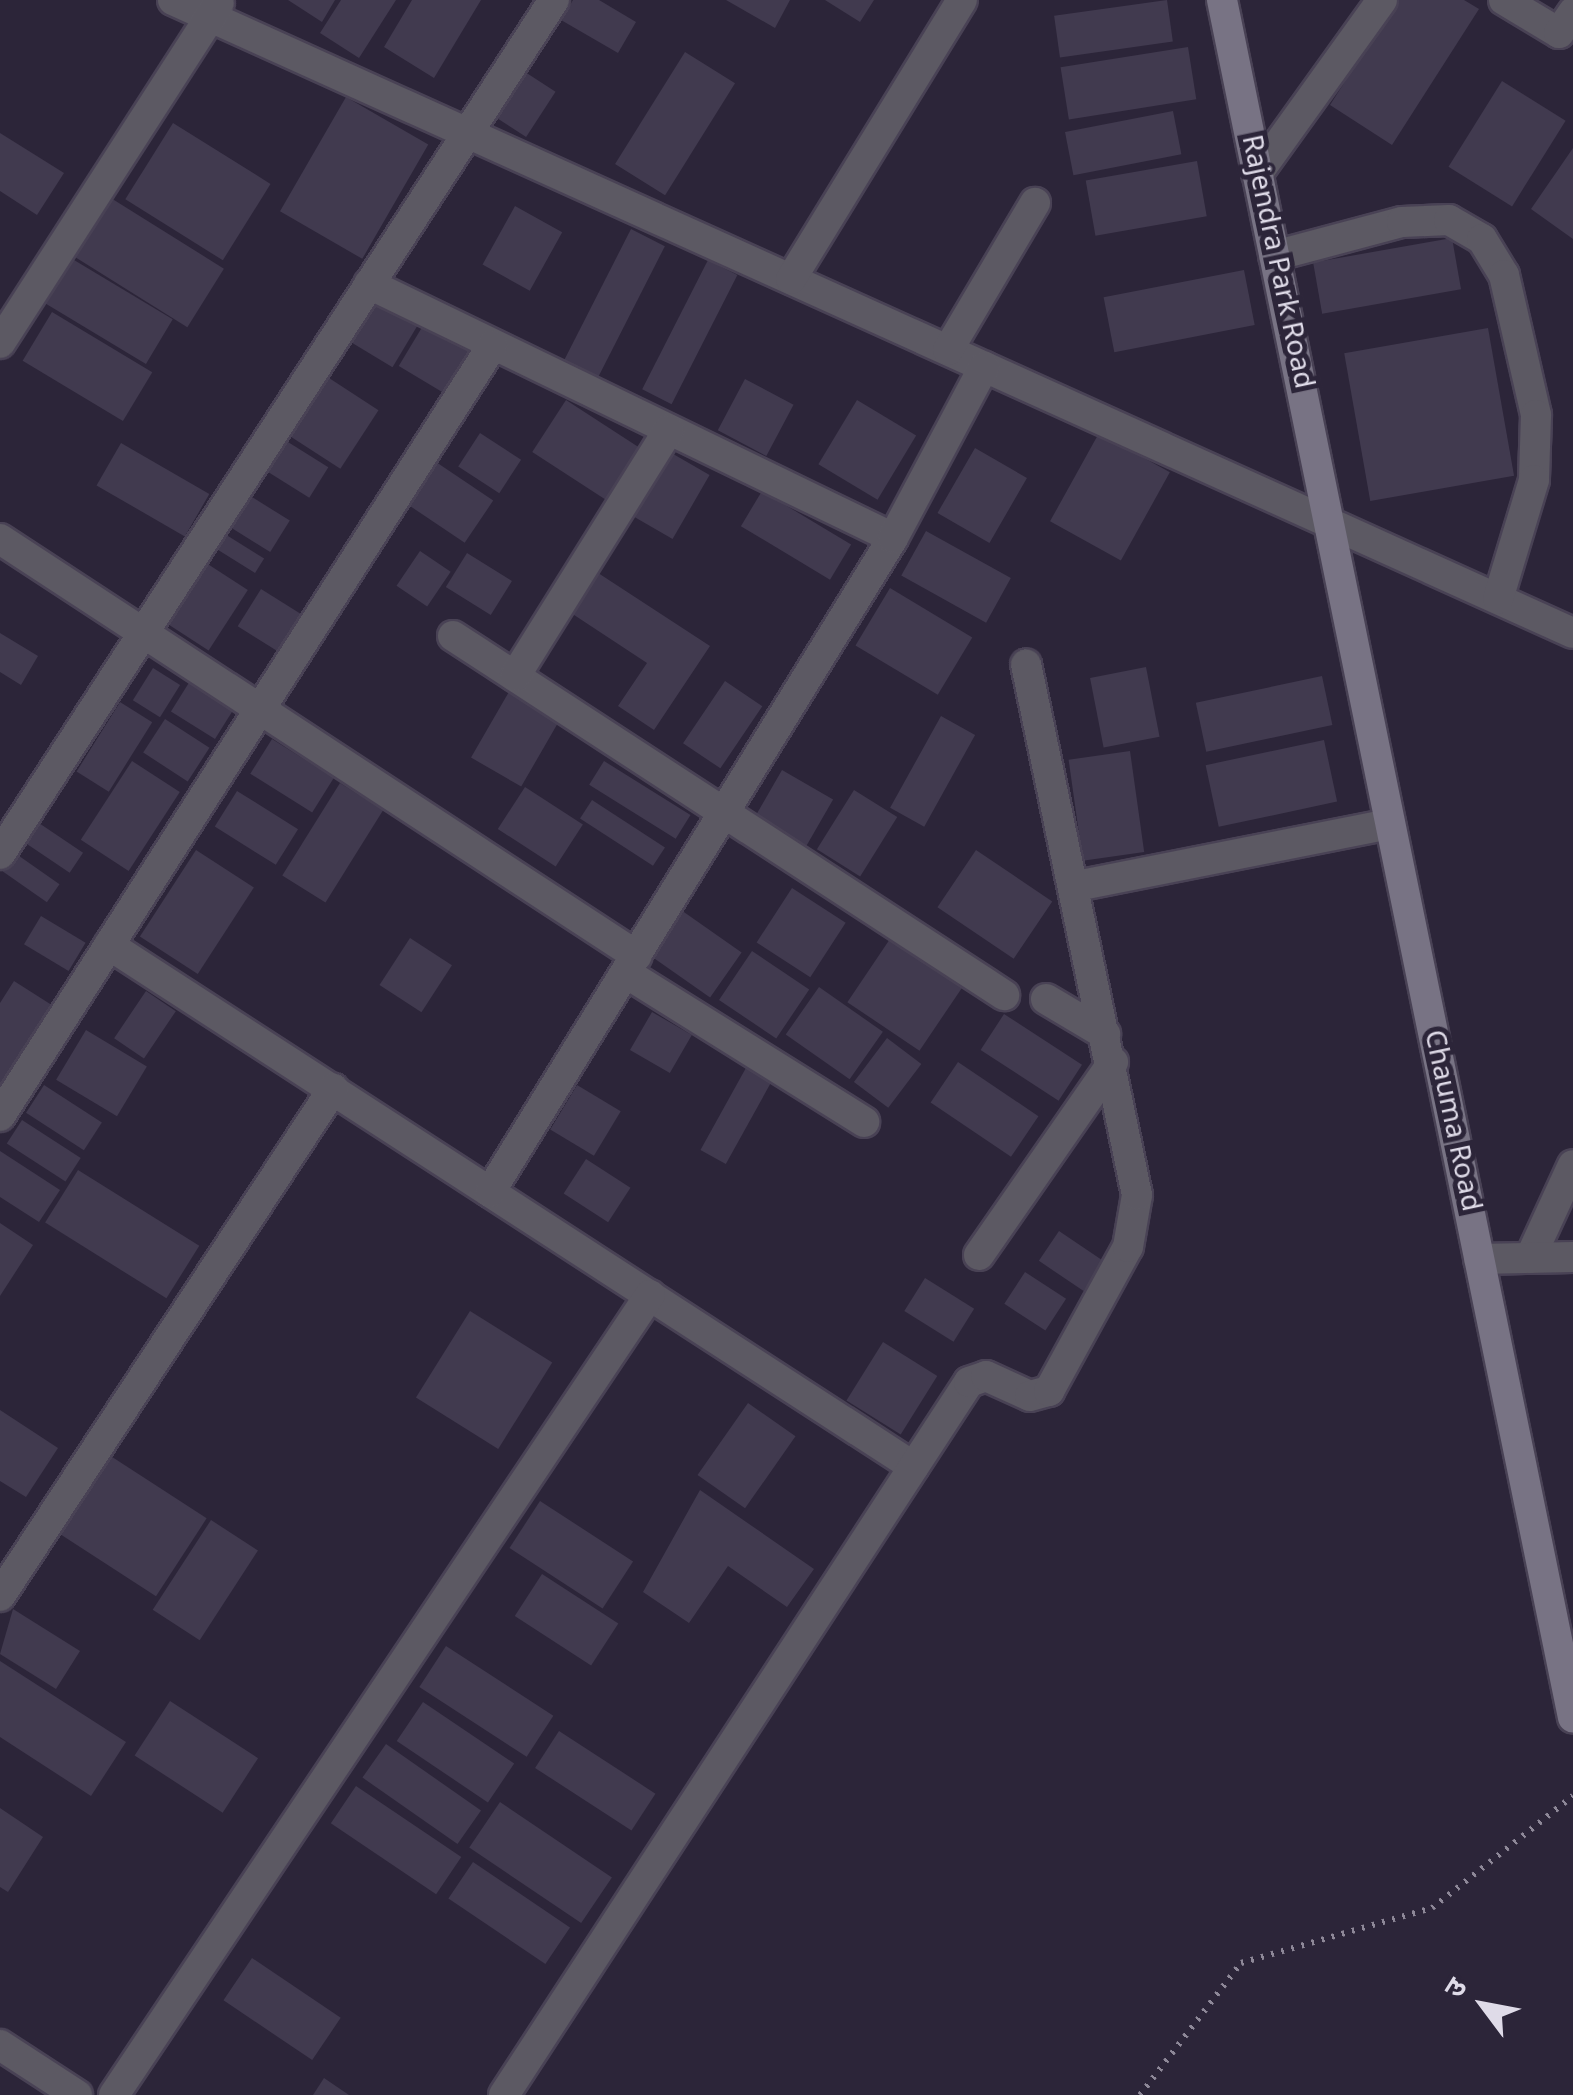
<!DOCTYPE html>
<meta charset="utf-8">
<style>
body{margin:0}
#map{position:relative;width:1573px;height:2095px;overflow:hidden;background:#2c2539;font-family:Georgia,"Noto Sans Devanagari",serif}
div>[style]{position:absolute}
.building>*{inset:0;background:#413a4f;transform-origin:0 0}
.path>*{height:6px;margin-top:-3px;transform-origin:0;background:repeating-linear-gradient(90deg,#8e8898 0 2.5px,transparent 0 10.5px)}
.roads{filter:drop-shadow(2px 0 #494255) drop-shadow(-2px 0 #494255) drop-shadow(0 2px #494255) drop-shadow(0 -2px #494255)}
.street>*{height:30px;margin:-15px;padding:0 15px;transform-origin:15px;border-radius:15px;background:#5c5963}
.secondary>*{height:30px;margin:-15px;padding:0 15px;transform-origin:15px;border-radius:15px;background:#787384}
span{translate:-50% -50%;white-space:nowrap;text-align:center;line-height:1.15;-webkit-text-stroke:10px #2c2539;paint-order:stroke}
.street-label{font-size:28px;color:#dfdbe8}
.north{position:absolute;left:1433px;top:1955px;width:100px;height:100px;-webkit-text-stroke:8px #2c2539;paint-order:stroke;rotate:302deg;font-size:28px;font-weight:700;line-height:40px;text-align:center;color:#dfdbe8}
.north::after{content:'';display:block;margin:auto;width:35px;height:45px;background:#dfdbe8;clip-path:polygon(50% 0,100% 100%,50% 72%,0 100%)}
</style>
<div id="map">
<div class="building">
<i style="clip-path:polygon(288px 0,335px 0,322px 22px)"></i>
<i style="clip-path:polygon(341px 0,396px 0,359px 58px,320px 33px)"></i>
<i style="clip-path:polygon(412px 0,481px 0,434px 78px,384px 47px)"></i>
<i style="clip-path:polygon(573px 0,599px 0,636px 22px,618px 53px,561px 20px)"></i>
<i style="clip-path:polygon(726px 0,790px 0,775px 28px)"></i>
<i style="clip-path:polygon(825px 0,874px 0,860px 22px)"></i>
<i style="left:1167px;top:0;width:42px;height:114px;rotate:82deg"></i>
<i style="clip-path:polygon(1397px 0,1464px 0,1479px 9px,1392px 145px,1330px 105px)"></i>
<i style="left:1188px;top:47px;width:53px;height:129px;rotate:81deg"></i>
<i style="left:685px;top:52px;width:59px;height:132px;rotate:32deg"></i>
<i style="left:522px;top:70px;width:40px;height:54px;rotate:33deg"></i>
<i style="left:1502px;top:81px;width:75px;height:101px;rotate:32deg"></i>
<i style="left:346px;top:97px;width:95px;height:132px;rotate:30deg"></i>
<i style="left:1173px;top:111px;width:44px;height:110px;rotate:79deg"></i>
<i style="left:173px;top:123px;width:115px;height:90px;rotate:32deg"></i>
<i style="clip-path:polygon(0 133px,64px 173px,37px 215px,0 191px)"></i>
<i style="clip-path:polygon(1573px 148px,1573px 239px,1531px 209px)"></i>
<i style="left:1197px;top:161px;width:56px;height:113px;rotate:80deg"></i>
<i style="left:106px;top:195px;width:139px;height:69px;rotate:32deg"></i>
<i style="left:515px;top:206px;width:54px;height:67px;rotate:29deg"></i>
<i style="left:631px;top:229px;width:38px;height:147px;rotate:27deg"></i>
<i style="left:1452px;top:238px;width:52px;height:141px;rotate:80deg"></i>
<i style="left:69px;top:257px;width:121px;height:52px;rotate:31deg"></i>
<i style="left:708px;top:260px;width:33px;height:145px;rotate:27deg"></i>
<i style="left:1244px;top:270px;width:56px;height:143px;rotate:79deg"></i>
<i style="left:373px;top:289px;width:57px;height:57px;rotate:31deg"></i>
<i style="left:52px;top:312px;width:117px;height:57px;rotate:31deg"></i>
<i style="left:424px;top:324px;width:54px;height:49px;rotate:31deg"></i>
<i style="left:1488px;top:328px;width:150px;height:146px;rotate:80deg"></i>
<i style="left:329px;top:378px;width:59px;height:70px;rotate:33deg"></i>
<i style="left:745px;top:379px;width:55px;height:58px;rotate:28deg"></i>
<i style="left:566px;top:400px;width:90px;height:62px;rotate:33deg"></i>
<i style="left:857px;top:400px;width:69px;height:75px;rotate:31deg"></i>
<i style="left:480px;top:433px;width:49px;height:40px;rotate:33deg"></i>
<i style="left:1099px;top:433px;width:81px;height:101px;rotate:29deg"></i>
<i style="left:280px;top:437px;width:57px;height:36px;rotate:32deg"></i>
<i style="left:121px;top:443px;width:102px;height:49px;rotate:30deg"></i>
<i style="left:975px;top:448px;width:60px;height:75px;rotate:30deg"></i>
<i style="left:668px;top:451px;width:48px;height:74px;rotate:30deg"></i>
<i style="left:436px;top:462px;width:69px;height:51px;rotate:34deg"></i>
<i style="left:762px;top:491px;width:104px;height:41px;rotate:31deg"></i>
<i style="left:244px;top:492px;width:54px;height:37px;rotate:32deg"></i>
<i style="left:220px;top:531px;width:52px;height:17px;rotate:32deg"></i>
<i style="left:926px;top:531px;width:97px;height:51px;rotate:29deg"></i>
<i style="left:420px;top:551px;width:37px;height:42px;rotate:34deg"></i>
<i style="left:467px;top:553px;width:53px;height:40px;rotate:32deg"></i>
<i style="left:200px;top:559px;width:57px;height:72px;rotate:33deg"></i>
<i style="clip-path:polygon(592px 569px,710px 646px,654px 730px,618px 706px,647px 663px,565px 609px)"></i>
<i style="left:890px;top:588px;width:96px;height:67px;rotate:31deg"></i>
<i style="left:261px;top:589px;width:49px;height:44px;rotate:32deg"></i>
<i style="clip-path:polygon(0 633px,38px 656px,21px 685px,0 672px)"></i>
<i style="left:1146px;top:667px;width:71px;height:57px;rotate:79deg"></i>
<i style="left:153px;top:668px;width:32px;height:38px;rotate:32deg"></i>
<i style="left:1322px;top:676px;width:50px;height:129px;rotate:78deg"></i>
<i style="left:190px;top:681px;width:52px;height:36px;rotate:32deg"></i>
<i style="left:725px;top:681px;width:45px;height:75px;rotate:34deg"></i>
<i style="left:510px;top:690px;width:58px;height:78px;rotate:30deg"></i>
<i style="left:120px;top:702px;width:38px;height:82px;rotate:32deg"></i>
<i style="left:941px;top:716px;width:39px;height:105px;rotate:29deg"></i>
<i style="left:165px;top:719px;width:53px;height:40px;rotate:33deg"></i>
<i style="left:272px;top:739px;width:73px;height:41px;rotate:32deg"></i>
<i style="left:1324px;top:740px;width:63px;height:121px;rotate:78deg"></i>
<i style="left:1130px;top:751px;width:102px;height:62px;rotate:82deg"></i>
<i style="left:132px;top:761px;width:57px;height:94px;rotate:33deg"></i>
<i style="left:604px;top:761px;width:102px;height:28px;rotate:32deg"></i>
<i style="left:782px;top:770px;width:59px;height:53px;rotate:30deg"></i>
<i style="left:340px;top:783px;width:51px;height:109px;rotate:32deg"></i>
<i style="left:525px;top:787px;width:69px;height:50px;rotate:33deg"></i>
<i style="left:854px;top:790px;width:51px;height:70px;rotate:32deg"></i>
<i style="left:237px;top:791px;width:72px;height:42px;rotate:32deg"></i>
<i style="left:592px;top:800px;width:87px;height:22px;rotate:33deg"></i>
<i style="left:30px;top:817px;width:64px;height:24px;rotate:34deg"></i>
<i style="left:196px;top:850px;width:69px;height:103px;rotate:33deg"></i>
<i style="left:976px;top:850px;width:92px;height:69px;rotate:34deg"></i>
<i style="left:12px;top:851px;width:58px;height:22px;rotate:35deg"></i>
<i style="left:792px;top:888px;width:64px;height:65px;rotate:33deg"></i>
<i style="left:681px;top:910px;width:74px;height:55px;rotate:35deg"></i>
<i style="left:41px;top:916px;width:52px;height:33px;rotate:31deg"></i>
<i style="left:896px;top:930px;width:87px;height:87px;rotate:34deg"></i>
<i style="left:410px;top:938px;width:50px;height:56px;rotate:33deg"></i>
<i style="left:752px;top:951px;width:69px;height:59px;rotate:34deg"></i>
<i style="clip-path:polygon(14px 981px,58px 1009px,0 1100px,0 1003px)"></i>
<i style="left:819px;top:987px;width:78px;height:58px;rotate:35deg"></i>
<i style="left:146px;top:991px;width:36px;height:57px;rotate:34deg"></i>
<i style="left:652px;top:1012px;width:46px;height:44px;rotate:30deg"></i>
<i style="left:1004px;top:1014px;width:93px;height:43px;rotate:33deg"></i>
<i style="left:86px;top:1030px;width:71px;height:58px;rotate:31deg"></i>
<i style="left:887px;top:1038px;width:43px;height:55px;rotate:37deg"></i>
<i style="left:958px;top:1062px;width:97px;height:49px;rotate:34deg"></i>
<i style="left:747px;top:1066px;width:29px;height:96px;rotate:29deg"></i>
<i style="left:44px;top:1085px;width:69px;height:33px;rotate:33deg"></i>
<i style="left:577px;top:1085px;width:51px;height:52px;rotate:31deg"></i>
<i style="left:22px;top:1120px;width:70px;height:28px;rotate:33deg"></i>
<i style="clip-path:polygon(0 1151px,60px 1190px,39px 1222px,0 1197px)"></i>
<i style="left:586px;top:1159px;width:53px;height:41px;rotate:33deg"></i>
<i style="left:78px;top:1170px;width:143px;height:62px;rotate:32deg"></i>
<i style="clip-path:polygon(0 1223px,33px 1245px,0 1296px)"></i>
<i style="left:1059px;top:1231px;width:54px;height:36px;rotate:34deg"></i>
<i style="left:1025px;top:1272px;width:49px;height:38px;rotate:33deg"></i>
<i style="left:925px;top:1278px;width:58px;height:39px;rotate:32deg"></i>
<i style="left:470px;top:1311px;width:97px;height:102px;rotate:32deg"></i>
<i style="left:883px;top:1342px;width:64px;height:69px;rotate:32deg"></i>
<i style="left:748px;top:1403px;width:58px;height:88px;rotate:35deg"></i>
<i style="clip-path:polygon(0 1410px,58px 1448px,26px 1497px,0 1481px)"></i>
<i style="left:106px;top:1453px;width:120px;height:93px;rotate:33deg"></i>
<i style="clip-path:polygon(700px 1490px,814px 1569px,787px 1607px,728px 1566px,689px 1623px,643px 1592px)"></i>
<i style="left:540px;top:1501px;width:111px;height:56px;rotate:33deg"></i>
<i style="left:211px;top:1520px;width:56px;height:107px;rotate:33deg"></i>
<i style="left:542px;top:1574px;width:91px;height:50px;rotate:33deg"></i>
<i style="clip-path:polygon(13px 1609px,80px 1651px,56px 1689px,0 1654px)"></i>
<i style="left:446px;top:1646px;width:128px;height:49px;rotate:33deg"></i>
<i style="clip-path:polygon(0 1661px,126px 1742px,91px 1796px,0 1737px)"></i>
<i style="left:170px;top:1701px;width:105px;height:65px;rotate:33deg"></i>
<i style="left:423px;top:1702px;width:110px;height:47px;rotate:34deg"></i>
<i style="left:559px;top:1731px;width:115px;height:44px;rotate:33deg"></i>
<i style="left:386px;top:1744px;width:116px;height:41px;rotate:35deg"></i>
<i style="left:356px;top:1786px;width:127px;height:45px;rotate:34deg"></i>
<i style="left:500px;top:1802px;width:135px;height:55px;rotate:34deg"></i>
<i style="clip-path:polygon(0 1808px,43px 1837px,8px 1892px,0 1887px)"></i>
<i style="left:473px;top:1862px;width:117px;height:44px;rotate:34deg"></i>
<i style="left:252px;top:1958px;width:107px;height:51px;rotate:34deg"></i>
<i style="clip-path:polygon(324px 2078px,349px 2095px,313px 2095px)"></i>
</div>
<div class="path">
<i style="left:1140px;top:2095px;width:166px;rotate:-52.6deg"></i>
<i style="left:1241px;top:1963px;width:199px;rotate:-16.1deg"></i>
<i style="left:1432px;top:1908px;width:180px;rotate:-38.5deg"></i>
</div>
<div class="roads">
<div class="street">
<i style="left:173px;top:0;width:1536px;rotate:24.33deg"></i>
<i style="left:1504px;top:0;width:64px;rotate:31deg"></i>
<i style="left:1559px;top:33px;width:25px;rotate:-56deg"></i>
<i style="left:1257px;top:174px;width:214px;rotate:-54.3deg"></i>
<i style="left:1274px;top:256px;width:132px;rotate:-14.9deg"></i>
<i style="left:1402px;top:222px;width:47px;rotate:-2.4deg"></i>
<i style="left:1449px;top:220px;width:38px;rotate:30deg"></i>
<i style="left:1482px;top:239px;width:42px;rotate:58.6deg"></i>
<i style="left:1504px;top:275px;width:144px;rotate:77.1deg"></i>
<i style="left:1536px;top:415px;width:65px;rotate:91.8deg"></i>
<i style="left:1534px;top:480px;width:124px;rotate:106.8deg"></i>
<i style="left:791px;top:279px;width:327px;rotate:-58.5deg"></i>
<i style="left:369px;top:284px;width:582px;rotate:25.86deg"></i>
<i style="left:0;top:343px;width:404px;rotate:-57.2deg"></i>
<i style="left:948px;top:350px;width:171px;rotate:-59.4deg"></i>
<i style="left:0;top:539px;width:761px;rotate:33.21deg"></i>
<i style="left:453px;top:636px;width:658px;rotate:33.09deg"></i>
<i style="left:515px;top:676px;width:290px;rotate:-58deg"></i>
<i style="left:0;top:854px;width:1018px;rotate:-57.03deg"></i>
<i style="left:1076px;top:886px;width:320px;rotate:-11.2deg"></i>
<i style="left:109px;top:945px;width:959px;rotate:32.96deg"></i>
<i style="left:626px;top:973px;width:281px;rotate:32deg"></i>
<i style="left:1046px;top:999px;width:69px;rotate:30.7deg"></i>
<i style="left:0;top:1116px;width:914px;rotate:-57.42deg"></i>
<i style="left:490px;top:1192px;width:768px;rotate:-58.36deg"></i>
<i style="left:893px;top:538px;width:194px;rotate:-62deg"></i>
<i style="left:979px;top:1255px;width:235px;rotate:-55.2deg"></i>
<i style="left:1530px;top:1258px;width:102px;rotate:-65.2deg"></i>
<i style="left:1479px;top:1259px;width:94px;rotate:-1.2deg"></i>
<i style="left:0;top:1596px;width:607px;rotate:-56.7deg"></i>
<i style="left:0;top:2045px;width:92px;rotate:33deg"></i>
<i style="left:114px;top:2095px;width:963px;rotate:-56.18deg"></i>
<i style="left:504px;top:2095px;width:851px;rotate:-56.89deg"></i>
<i style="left:969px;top:1382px;width:18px;rotate:-19deg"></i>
<i style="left:986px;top:1376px;width:48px;rotate:24.4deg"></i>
<i style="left:1030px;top:1396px;width:20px;rotate:-15deg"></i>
<i style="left:1049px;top:1391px;width:164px;rotate:-61.3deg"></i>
<i style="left:1128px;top:1247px;width:53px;rotate:-80.2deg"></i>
<i style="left:1137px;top:1195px;width:542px;rotate:-101.81deg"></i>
</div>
<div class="secondary">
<i style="left:1222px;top:0;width:1753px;rotate:78.45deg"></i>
</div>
</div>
<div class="street-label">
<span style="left:1276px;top:262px;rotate:78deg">Rajendra Park Road</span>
<span style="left:1451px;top:1121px;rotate:78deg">Chauma Road</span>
</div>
<div class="north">उ</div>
</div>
